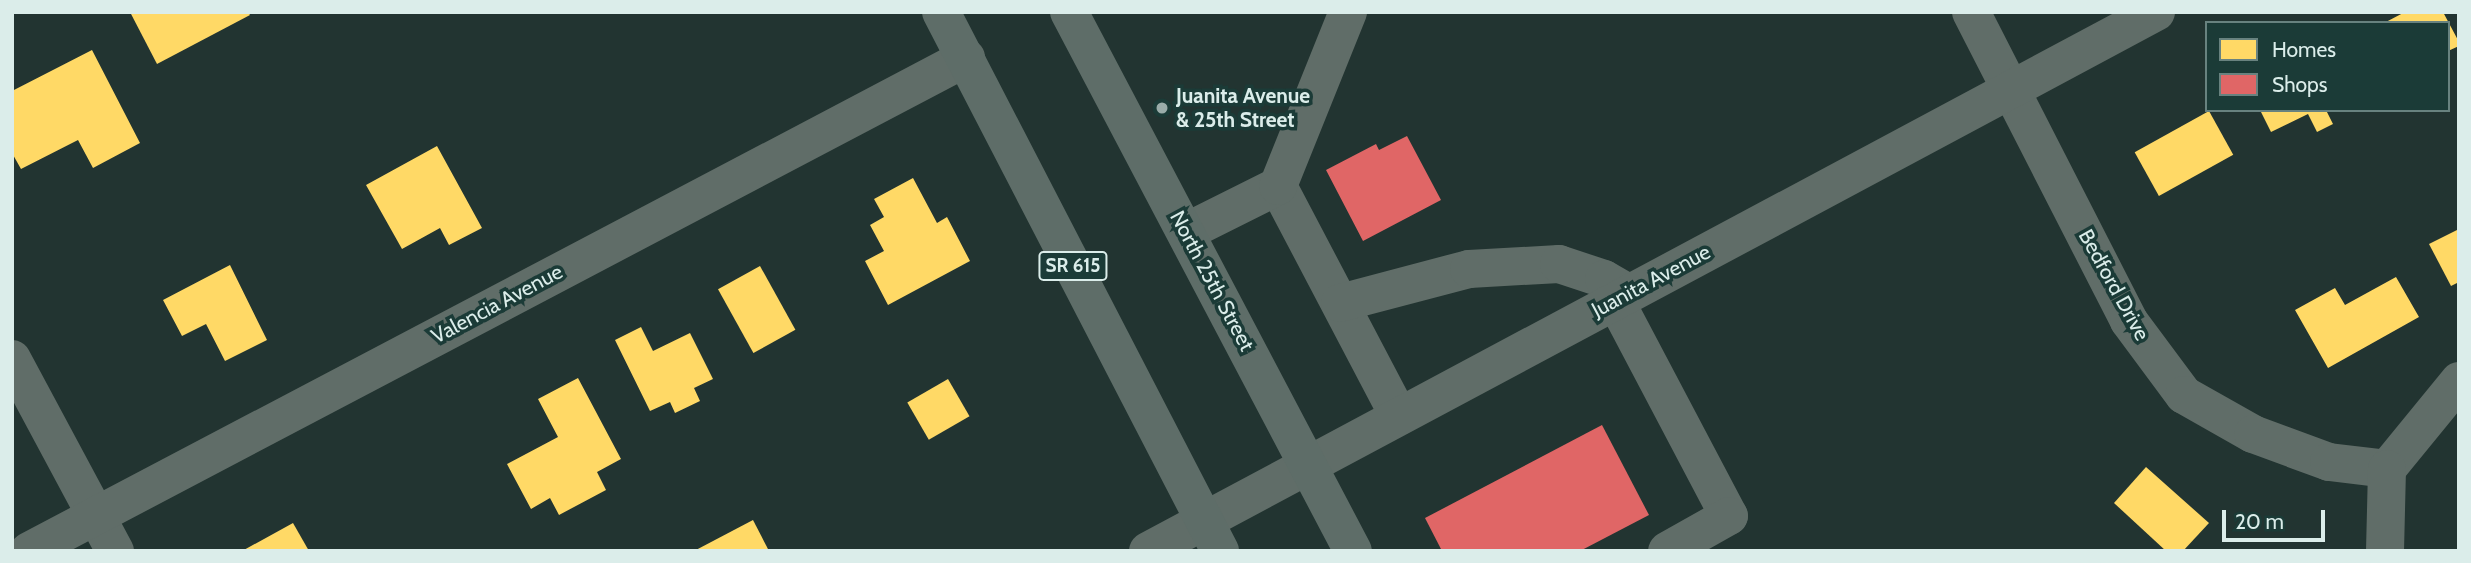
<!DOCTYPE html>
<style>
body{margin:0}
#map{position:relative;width:2471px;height:563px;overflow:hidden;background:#223431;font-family:Cabin,sans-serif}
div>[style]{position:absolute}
.homes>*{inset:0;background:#ffd966;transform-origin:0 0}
.shops>*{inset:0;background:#e06666}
.minor>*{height:38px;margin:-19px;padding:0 19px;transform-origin:19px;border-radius:19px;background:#606d68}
.major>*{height:38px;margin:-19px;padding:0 19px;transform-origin:19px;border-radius:19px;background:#5e6d68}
.dots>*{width:19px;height:19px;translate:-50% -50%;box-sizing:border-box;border:4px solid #1b3b37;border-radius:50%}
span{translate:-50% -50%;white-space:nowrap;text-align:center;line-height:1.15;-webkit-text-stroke:7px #1b3b37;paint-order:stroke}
.shield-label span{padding:2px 5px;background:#1b3b37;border:2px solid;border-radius:5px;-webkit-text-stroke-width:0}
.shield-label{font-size:19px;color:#dbedea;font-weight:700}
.poi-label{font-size:21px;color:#dbedea;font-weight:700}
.left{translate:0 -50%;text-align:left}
.street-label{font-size:21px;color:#dbedea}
.frame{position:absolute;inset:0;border:14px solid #dbedea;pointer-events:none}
.legend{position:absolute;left:2205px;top:21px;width:245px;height:91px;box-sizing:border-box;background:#1b3b37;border:2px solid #68827f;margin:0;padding:9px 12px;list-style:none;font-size:21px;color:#dbedea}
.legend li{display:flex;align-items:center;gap:14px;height:35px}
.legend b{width:35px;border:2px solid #68827f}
.scale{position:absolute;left:2222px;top:510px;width:103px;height:32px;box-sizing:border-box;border:4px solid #dbedea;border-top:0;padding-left:9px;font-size:21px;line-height:24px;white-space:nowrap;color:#dbedea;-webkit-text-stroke:5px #1b3b37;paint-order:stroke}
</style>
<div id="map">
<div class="homes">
<i style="clip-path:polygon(130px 12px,248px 12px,250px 15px,157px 64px)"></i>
<i style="clip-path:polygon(2405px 12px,2443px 12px,2459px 42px,2459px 46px,2448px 51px,2448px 23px,2384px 23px)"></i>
<i style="clip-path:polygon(92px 50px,140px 143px,93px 168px,78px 140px,21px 169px,12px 153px,12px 91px)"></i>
<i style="clip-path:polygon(2260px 110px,2326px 110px,2333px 124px,2317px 132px,2308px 114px,2271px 132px)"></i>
<i style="left:2209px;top:111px;width:50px;height:85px;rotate:61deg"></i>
<i style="clip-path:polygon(437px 146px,482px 228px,449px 245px,440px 228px,402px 249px,366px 185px)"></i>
<i style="clip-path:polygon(913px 178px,937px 223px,947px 217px,970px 261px,888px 305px,865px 261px,884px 251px,870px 225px,884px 217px,874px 199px)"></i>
<i style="clip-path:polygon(2459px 229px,2459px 282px,2451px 286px,2429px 244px)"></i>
<i style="clip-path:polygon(230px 265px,267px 340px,225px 361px,206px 324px,182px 336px,163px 300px)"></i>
<i style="left:760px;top:266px;width:73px;height:48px;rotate:61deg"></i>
<i style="clip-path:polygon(2396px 277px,2419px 317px,2328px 368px,2295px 310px,2335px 288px,2345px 305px)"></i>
<i style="clip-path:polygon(641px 327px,653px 351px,690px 333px,713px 379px,694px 388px,700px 401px,675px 413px,670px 402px,650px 411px,615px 340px)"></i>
<i style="clip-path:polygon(578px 378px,621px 459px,597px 472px,606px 490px,559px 515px,550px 498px,531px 509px,507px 464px,558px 437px,538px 399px)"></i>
<i style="left:948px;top:379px;width:43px;height:47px;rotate:60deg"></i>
<i style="clip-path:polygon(2146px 467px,2209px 523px,2183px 551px,2166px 551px,2114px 503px)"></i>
<i style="clip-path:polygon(753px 520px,769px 551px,694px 551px)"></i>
<i style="clip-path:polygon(293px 523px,309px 551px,242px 551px)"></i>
</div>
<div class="shops">
<i style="clip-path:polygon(1407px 136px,1441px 200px,1363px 241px,1326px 170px,1376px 144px,1379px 150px)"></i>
<i style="clip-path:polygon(1602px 425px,1649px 515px,1580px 551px,1442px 551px,1425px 518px)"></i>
</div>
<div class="minor">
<i style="left:1971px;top:12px;width:347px;rotate:62.9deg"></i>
<i style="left:2129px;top:321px;width:92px;rotate:53.4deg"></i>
<i style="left:2184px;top:395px;width:79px;rotate:29.5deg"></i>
<i style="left:2253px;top:434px;width:81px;rotate:20.2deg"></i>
<i style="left:2329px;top:462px;width:58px;rotate:6.9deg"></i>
<i style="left:1278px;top:186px;width:260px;rotate:62.3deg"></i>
<i style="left:1186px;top:232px;width:103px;rotate:-26.6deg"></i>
<i style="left:1278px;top:186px;width:188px;rotate:-68.1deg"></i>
<i style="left:1615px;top:300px;width:244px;rotate:62.2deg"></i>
<i style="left:1729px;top:516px;width:71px;rotate:150.6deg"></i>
<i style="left:1340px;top:303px;width:133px;rotate:-14.8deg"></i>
<i style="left:1469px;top:269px;width:90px;rotate:-3.2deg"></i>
<i style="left:1559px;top:264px;width:47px;rotate:18.4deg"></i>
<i style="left:1604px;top:279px;width:28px;rotate:30deg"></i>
<i style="left:12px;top:359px;width:218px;rotate:61.8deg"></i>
<i style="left:2387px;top:469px;width:114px;rotate:-50.7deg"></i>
<i style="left:29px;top:551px;width:1059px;rotate:-27.75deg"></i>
<i style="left:1148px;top:551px;width:1143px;rotate:-28.13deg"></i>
<i style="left:2385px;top:551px;width:82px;rotate:-88.6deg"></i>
</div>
<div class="major">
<i style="left:941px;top:12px;width:607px;rotate:62.63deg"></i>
<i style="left:1069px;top:12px;width:609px;rotate:62.22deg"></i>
</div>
<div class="dots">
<i style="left:1162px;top:108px;background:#9aaca9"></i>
</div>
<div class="shield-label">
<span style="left:1073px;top:266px">SR 615</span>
</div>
<div class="poi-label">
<span class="left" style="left:1176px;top:108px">Juanita Avenue<br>&amp; 25th Street</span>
</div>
<div class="street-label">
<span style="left:1212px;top:281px;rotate:62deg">North 25th Street</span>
<span style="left:1651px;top:281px;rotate:-28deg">Juanita Avenue</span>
<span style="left:2114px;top:285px;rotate:61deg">Bedford Drive</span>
<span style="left:497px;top:304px;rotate:-28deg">Valencia Avenue</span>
</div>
<div class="frame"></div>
<ul class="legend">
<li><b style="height:19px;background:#ffd966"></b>Homes</li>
<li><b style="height:19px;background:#e06666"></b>Shops</li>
</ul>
<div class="scale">20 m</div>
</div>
